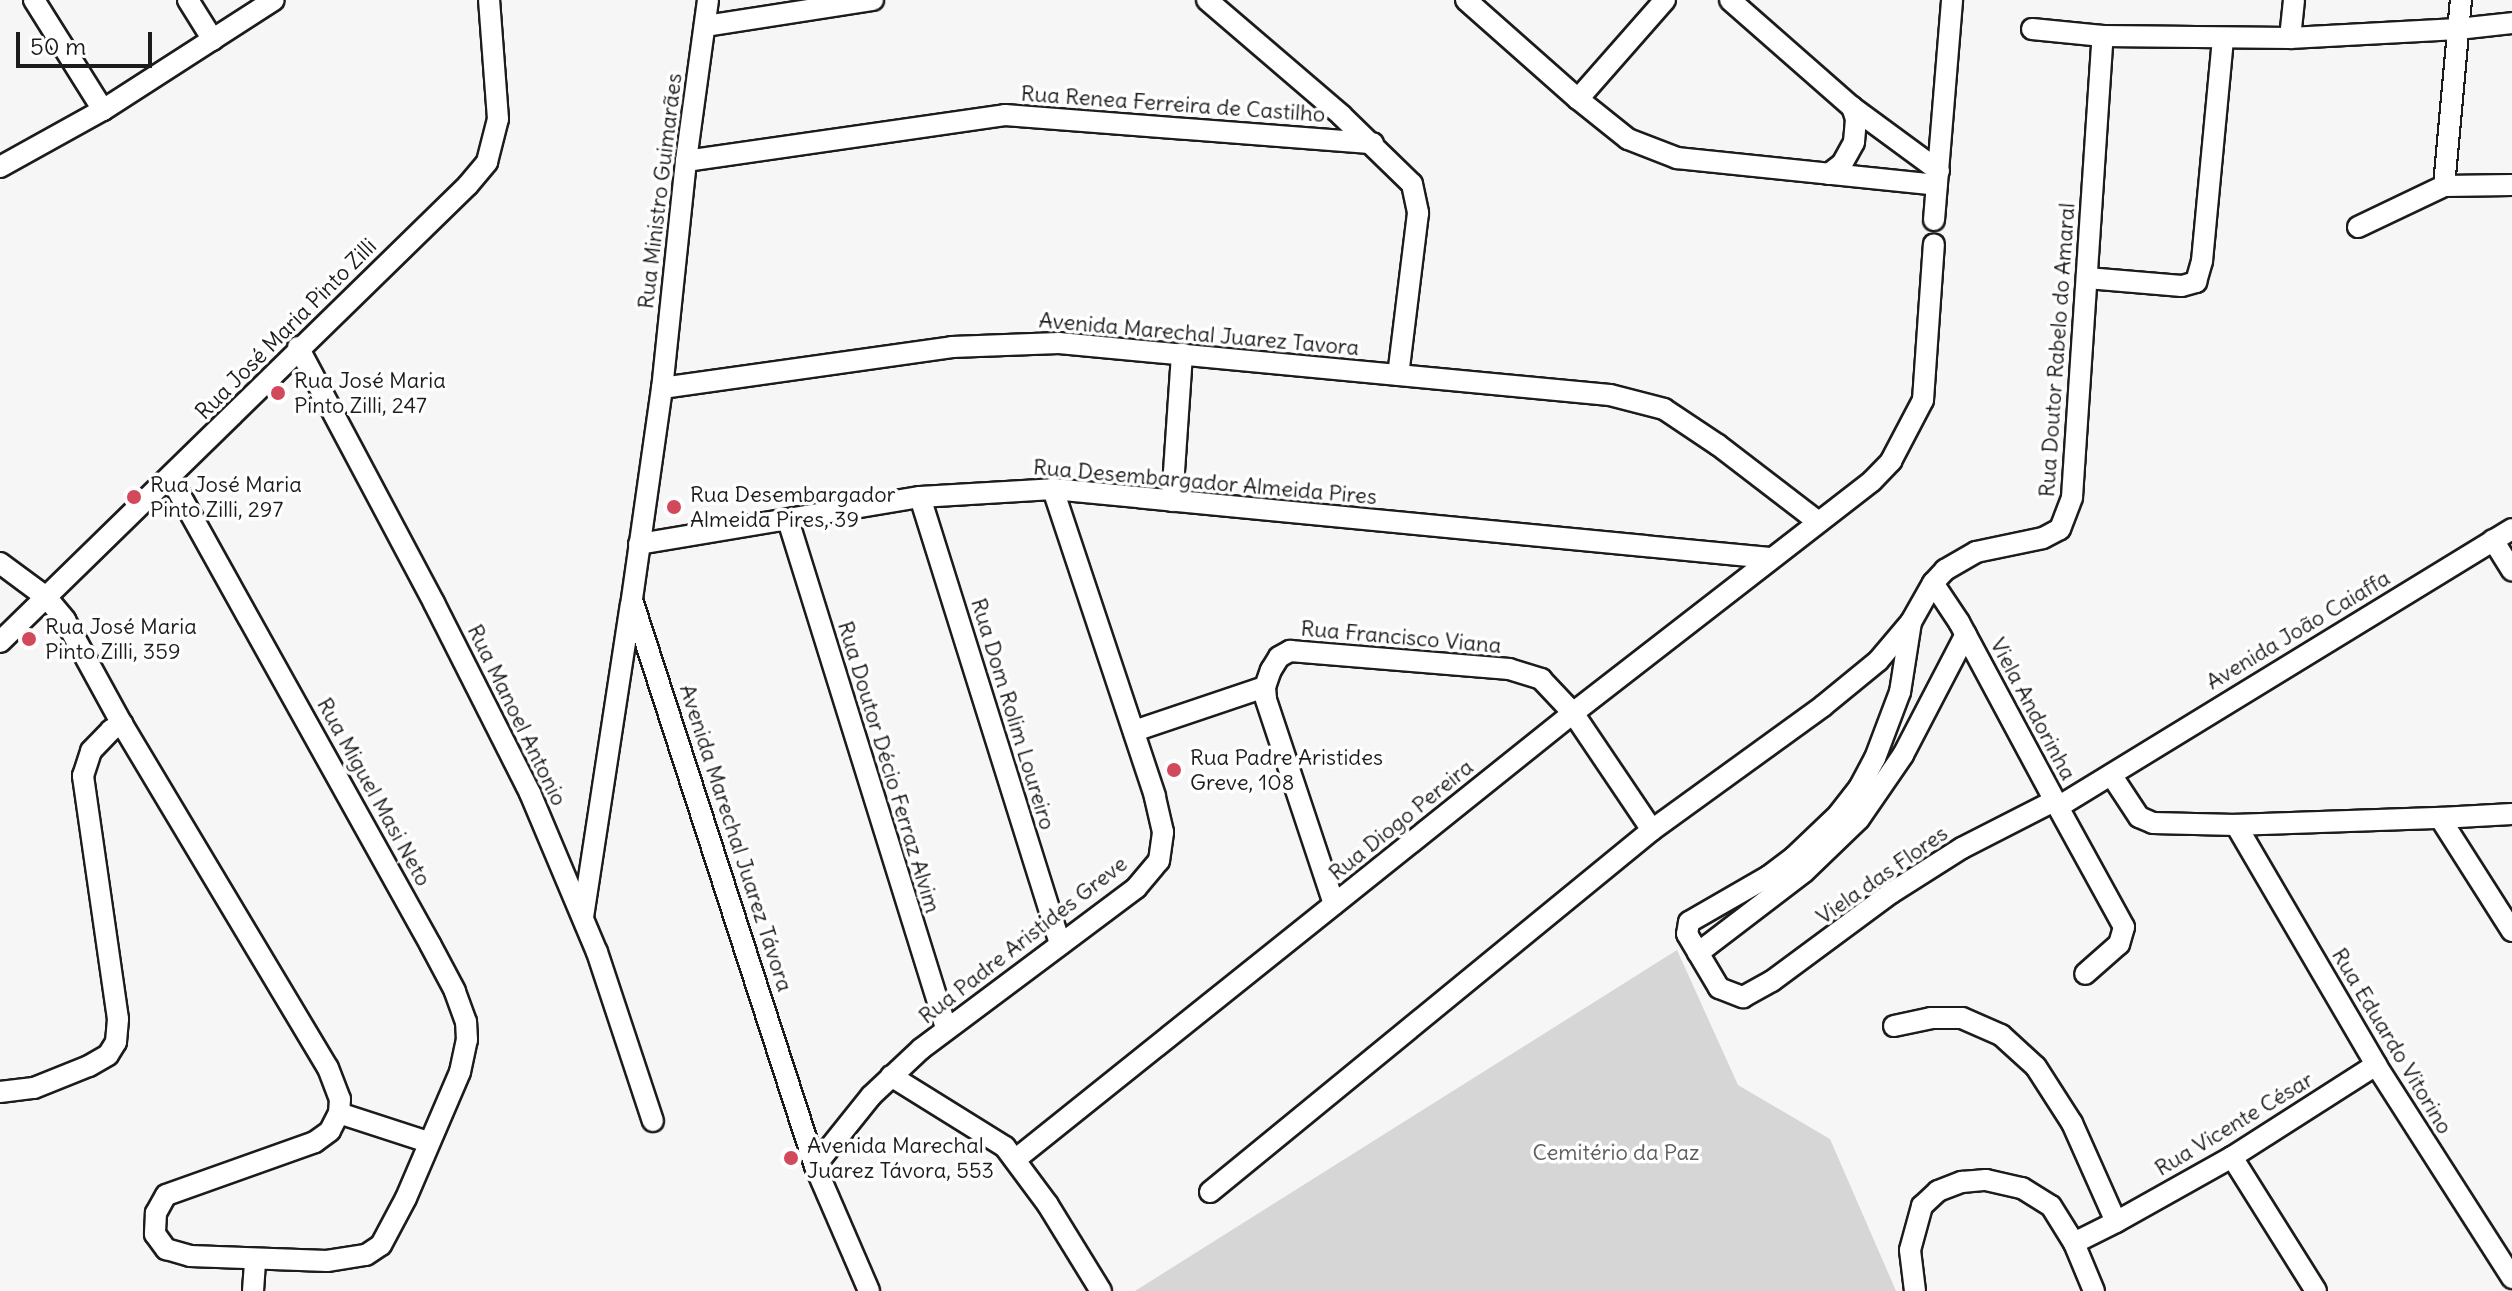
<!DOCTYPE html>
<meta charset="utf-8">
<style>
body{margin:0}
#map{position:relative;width:2512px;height:1291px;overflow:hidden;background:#f6f6f6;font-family:Delius,sans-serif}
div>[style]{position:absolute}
.green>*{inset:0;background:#d6d6d6}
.roads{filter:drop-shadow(2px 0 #1c1c1c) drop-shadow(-2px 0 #1c1c1c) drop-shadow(0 2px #1c1c1c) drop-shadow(0 -2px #1c1c1c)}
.minor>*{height:20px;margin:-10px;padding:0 10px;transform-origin:10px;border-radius:10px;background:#fff}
.dots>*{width:22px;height:22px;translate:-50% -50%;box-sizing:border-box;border:4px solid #fff;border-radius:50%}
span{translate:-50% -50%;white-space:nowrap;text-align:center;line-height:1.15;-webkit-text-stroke:7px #fff;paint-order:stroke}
.street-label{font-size:22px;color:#1c1c1c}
.poi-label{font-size:22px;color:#1c1c1c}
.left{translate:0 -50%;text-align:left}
.park-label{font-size:22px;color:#5d5d5d}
.scale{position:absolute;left:16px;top:32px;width:136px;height:36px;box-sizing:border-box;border:4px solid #1c1c1c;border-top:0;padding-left:10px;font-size:24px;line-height:28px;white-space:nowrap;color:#1c1c1c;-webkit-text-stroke:6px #fff;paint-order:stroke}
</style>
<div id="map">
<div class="green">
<i style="clip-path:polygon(1677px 950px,1738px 1085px,1830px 1139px,1896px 1291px,1135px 1291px)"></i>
</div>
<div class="roads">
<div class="minor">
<i style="left:34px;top:0;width:130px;rotate:57.9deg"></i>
<i style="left:188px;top:0;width:47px;rotate:58deg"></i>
<i style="left:708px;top:0;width:162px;rotate:97.8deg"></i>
<i style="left:686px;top:161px;width:228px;rotate:96deg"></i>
<i style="left:662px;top:388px;width:214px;rotate:98.1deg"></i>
<i style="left:632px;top:600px;width:595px;rotate:72.08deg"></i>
<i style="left:815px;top:1166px;width:136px;rotate:66.6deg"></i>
<i style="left:1207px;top:0;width:177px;rotate:40.6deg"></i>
<i style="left:1341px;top:115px;width:99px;rotate:44.2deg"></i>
<i style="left:1412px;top:184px;width:30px;rotate:78deg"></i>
<i style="left:1418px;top:213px;width:163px;rotate:97deg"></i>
<i style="left:1466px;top:0;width:149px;rotate:41.5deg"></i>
<i style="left:1665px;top:0;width:132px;rotate:131.3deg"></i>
<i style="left:1578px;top:99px;width:64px;rotate:38.7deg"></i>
<i style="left:1628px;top:139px;width:53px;rotate:21.2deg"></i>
<i style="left:1677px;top:158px;width:261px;rotate:5.9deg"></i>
<i style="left:1730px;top:0;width:162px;rotate:41.3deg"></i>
<i style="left:1852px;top:107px;width:108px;rotate:36.3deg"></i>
<i style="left:705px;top:26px;width:170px;rotate:-8.8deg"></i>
<i style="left:2032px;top:29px;width:71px;rotate:5.6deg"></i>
<i style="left:2103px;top:36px;width:187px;rotate:0.6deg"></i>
<i style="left:2290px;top:38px;width:168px;rotate:-3.1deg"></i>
<i style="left:2458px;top:29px;width:54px;rotate:-6.3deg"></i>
<i style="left:2290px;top:38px;width:38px;rotate:-84deg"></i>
<i style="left:686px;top:161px;width:322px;rotate:-8.2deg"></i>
<i style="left:1005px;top:115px;width:369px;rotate:4.4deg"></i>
<i style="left:0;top:167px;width:118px;rotate:-29deg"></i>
<i style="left:103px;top:110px;width:203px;rotate:-32.8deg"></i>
<i style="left:1829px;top:174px;width:16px;rotate:-38deg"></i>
<i style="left:1842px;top:164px;width:25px;rotate:-61deg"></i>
<i style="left:1854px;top:142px;width:23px;rotate:-85deg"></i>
<i style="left:1856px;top:119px;width:13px;rotate:-108deg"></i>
<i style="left:2444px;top:186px;width:187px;rotate:-84.8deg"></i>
<i style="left:1934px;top:220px;width:221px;rotate:-85.3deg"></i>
<i style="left:2358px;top:227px;width:95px;rotate:-25.5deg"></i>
<i style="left:2444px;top:186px;width:68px;rotate:-0.8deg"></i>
<i style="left:2087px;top:278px;width:95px;rotate:4.8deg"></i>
<i style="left:2182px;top:286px;width:15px;rotate:-16deg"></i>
<i style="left:2196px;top:282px;width:22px;rotate:-74deg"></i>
<i style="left:2202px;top:261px;width:223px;rotate:-84.6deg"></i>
<i style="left:298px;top:347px;width:290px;rotate:62deg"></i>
<i style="left:434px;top:603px;width:213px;rotate:63.2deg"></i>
<i style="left:530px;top:793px;width:173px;rotate:67.2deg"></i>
<i style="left:597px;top:952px;width:178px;rotate:71.7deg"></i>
<i style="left:662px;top:388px;width:293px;rotate:-8deg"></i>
<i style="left:952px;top:347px;width:107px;rotate:-2.1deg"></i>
<i style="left:1059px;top:343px;width:553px;rotate:5.39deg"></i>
<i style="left:1610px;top:395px;width:56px;rotate:14.5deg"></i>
<i style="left:1664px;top:409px;width:65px;rotate:33.7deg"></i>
<i style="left:1718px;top:445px;width:125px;rotate:37.5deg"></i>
<i style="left:920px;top:497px;width:469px;rotate:72.6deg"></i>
<i style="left:1172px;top:501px;width:148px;rotate:-86.1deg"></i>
<i style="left:788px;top:520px;width:532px;rotate:72.72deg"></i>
<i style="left:2493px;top:540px;width:36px;rotate:58deg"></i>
<i style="left:639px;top:544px;width:285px;rotate:-9.5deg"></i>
<i style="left:920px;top:497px;width:133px;rotate:-3.4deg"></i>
<i style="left:1053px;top:489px;width:720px;rotate:5.5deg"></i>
<i style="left:0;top:563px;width:57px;rotate:36.5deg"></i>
<i style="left:46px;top:597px;width:30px;rotate:50deg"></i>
<i style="left:65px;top:620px;width:119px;rotate:61.3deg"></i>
<i style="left:122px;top:724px;width:401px;rotate:59.1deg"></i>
<i style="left:328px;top:1068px;width:33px;rotate:69deg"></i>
<i style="left:340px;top:1099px;width:14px;rotate:94deg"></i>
<i style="left:339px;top:1113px;width:20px;rotate:117deg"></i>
<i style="left:330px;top:1131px;width:19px;rotate:144deg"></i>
<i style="left:315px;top:1142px;width:158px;rotate:160.4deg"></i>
<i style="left:166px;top:1195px;width:21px;rotate:119deg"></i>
<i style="left:156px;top:1213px;width:21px;rotate:93deg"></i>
<i style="left:155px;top:1234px;width:19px;rotate:54deg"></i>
<i style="left:166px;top:1249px;width:25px;rotate:16deg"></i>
<i style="left:190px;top:1256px;width:137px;rotate:2.1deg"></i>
<i style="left:327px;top:1261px;width:39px;rotate:-9deg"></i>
<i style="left:366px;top:1255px;width:18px;rotate:-34deg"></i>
<i style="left:381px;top:1245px;width:53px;rotate:-62deg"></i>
<i style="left:406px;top:1198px;width:137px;rotate:-66.8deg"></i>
<i style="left:460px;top:1072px;width:33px;rotate:-78deg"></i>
<i style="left:467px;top:1040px;width:18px;rotate:-93deg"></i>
<i style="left:466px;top:1022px;width:33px;rotate:-110deg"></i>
<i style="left:455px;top:991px;width:53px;rotate:-118deg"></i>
<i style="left:430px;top:944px;width:534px;rotate:-119.11deg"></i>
<i style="left:1933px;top:583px;width:47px;rotate:56.3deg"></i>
<i style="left:1959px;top:622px;width:210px;rotate:61.8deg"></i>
<i style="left:2058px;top:807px;width:532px;rotate:-31.48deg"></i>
<i style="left:1911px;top:622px;width:71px;rotate:98.9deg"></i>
<i style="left:1900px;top:692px;width:71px;rotate:110.7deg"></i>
<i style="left:1875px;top:758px;width:34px;rotate:118deg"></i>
<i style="left:1859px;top:788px;width:33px;rotate:128deg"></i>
<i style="left:1839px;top:814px;width:62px;rotate:136.3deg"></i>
<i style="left:1794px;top:857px;width:31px;rotate:143deg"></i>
<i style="left:1769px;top:876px;width:92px;rotate:150.1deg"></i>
<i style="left:1689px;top:922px;width:12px;rotate:99deg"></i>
<i style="left:1687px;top:934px;width:63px;rotate:59.3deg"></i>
<i style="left:1719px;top:988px;width:26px;rotate:21deg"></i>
<i style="left:1743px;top:997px;width:33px;rotate:-29deg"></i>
<i style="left:1772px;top:981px;width:148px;rotate:-36.5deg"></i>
<i style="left:1891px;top:893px;width:84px;rotate:-32.4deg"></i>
<i style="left:1962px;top:848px;width:103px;rotate:-27.1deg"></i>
<i style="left:0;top:642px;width:654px;rotate:-44.32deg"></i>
<i style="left:468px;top:185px;width:30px;rotate:-50deg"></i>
<i style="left:487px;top:162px;width:44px;rotate:-75.7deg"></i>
<i style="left:498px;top:119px;width:119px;rotate:-94.3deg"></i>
<i style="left:1134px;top:731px;width:138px;rotate:-18.6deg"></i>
<i style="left:2112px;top:776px;width:49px;rotate:56.6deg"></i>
<i style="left:2139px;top:817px;width:15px;rotate:23deg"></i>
<i style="left:2153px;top:823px;width:83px;rotate:1.4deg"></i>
<i style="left:2236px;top:825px;width:204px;rotate:-2deg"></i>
<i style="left:2440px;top:818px;width:134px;rotate:57.5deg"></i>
<i style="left:2058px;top:807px;width:137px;rotate:61.2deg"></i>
<i style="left:2124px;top:927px;width:18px;rotate:106deg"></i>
<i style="left:2119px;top:944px;width:45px;rotate:138.6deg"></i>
<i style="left:2440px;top:818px;width:72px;rotate:-3.2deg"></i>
<i style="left:2236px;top:825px;width:278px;rotate:59.7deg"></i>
<i style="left:2376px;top:1065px;width:253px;rotate:57.4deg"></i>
<i style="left:1334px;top:904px;width:216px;rotate:-108.4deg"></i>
<i style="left:1266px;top:699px;width:12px;rotate:-95deg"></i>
<i style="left:1265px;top:687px;width:18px;rotate:-71deg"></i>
<i style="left:1271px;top:670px;width:15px;rotate:-58deg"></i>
<i style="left:1279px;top:657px;width:13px;rotate:-29deg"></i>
<i style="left:1290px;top:651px;width:220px;rotate:4.7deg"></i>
<i style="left:1509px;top:669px;width:34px;rotate:17deg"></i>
<i style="left:1541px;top:679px;width:47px;rotate:46.7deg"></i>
<i style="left:1573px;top:713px;width:141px;rotate:56deg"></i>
<i style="left:583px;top:917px;width:317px;rotate:-81.3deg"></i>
<i style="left:1698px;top:953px;width:133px;rotate:-37.4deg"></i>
<i style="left:1804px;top:872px;width:76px;rotate:-43.9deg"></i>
<i style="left:1859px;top:819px;width:78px;rotate:-55.5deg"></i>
<i style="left:1903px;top:755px;width:136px;rotate:-62.5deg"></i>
<i style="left:1894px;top:1026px;width:38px;rotate:-12deg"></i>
<i style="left:1931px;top:1018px;width:31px"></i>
<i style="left:1962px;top:1018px;width:43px;rotate:23.6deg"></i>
<i style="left:2001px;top:1035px;width:47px;rotate:42.4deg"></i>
<i style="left:2036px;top:1067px;width:67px;rotate:57.3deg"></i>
<i style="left:2072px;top:1123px;width:108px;rotate:66deg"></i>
<i style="left:2116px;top:1222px;width:47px;rotate:153.4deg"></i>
<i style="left:891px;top:1076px;width:134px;rotate:31.9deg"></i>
<i style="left:1005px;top:1147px;width:72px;rotate:53.4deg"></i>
<i style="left:1048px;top:1205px;width:101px;rotate:58.4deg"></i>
<i style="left:0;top:1092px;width:34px;rotate:-7deg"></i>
<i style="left:34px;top:1088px;width:59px;rotate:-21.8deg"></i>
<i style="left:89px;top:1066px;width:22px;rotate:-30deg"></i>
<i style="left:108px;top:1055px;width:15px;rotate:-58deg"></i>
<i style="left:116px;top:1042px;width:23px;rotate:-85deg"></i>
<i style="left:118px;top:1019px;width:246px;rotate:-98.2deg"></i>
<i style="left:83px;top:776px;width:26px;rotate:-72deg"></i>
<i style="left:91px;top:751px;width:29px;rotate:-46deg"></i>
<i style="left:111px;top:730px;width:13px;rotate:-29deg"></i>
<i style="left:339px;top:1113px;width:94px;rotate:18deg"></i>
<i style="left:2232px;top:1157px;width:158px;rotate:57.9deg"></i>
<i style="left:1016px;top:1159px;width:714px;rotate:-38.68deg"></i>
<i style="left:1573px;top:713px;width:378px;rotate:-37.8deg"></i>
<i style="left:1872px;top:481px;width:28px;rotate:-46deg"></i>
<i style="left:1891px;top:461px;width:69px;rotate:-62.3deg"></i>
<i style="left:1923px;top:400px;width:156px;rotate:-86deg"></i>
<i style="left:815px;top:1166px;width:90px;rotate:-51.3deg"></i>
<i style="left:871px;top:1096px;width:69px;rotate:-43.2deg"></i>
<i style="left:921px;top:1049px;width:269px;rotate:-36.8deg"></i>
<i style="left:1136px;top:888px;width:35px;rotate:-50deg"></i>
<i style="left:1159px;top:861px;width:29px;rotate:-82deg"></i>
<i style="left:1163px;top:832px;width:37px;rotate:-103deg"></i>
<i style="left:1155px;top:796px;width:324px;rotate:-108.4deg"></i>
<i style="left:1210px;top:1192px;width:571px;rotate:-39.32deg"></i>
<i style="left:1652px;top:830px;width:211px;rotate:-35.9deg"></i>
<i style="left:1823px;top:706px;width:71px;rotate:-39.3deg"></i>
<i style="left:1878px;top:661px;width:51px;rotate:-49.8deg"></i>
<i style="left:1911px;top:622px;width:45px;rotate:-60.6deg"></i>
<i style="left:1933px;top:583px;width:18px;rotate:-47deg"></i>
<i style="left:1945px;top:570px;width:36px;rotate:-30deg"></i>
<i style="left:1976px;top:552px;width:68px;rotate:-11.8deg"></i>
<i style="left:2043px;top:538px;width:19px;rotate:-28deg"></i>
<i style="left:2060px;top:529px;width:34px;rotate:-69deg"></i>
<i style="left:2072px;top:497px;width:462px;rotate:-86.2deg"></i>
<i style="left:2116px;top:1222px;width:133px;rotate:-29.3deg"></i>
<i style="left:2232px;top:1157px;width:171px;rotate:-32.6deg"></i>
<i style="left:253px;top:1291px;width:32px;rotate:-86deg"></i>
<i style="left:1915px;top:1291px;width:41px;rotate:-97deg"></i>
<i style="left:1910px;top:1250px;width:46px;rotate:-74.7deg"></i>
<i style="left:1922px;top:1206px;width:22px;rotate:-43deg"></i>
<i style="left:1938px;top:1191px;width:26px;rotate:-21deg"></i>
<i style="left:1962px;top:1182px;width:24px;rotate:-5deg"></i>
<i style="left:1986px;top:1180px;width:37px;rotate:13deg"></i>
<i style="left:2022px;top:1188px;width:34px;rotate:32deg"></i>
<i style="left:2051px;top:1206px;width:44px;rotate:58.1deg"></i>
<i style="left:2074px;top:1243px;width:52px;rotate:67.4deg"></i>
</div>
</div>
<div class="dots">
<i style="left:278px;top:393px;background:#d1495b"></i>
<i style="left:134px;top:497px;background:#d1495b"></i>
<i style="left:674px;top:507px;background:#d1495b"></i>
<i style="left:29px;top:639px;background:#d1495b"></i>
<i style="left:1174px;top:770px;background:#d1495b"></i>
<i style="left:791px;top:1158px;background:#d1495b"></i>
</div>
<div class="street-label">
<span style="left:1173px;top:104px;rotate:4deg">Rua Renea Ferreira de Castilho</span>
<span style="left:660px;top:191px;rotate:-83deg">Rua Ministro Guimarães</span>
<span style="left:286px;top:329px;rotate:-45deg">Rua José Maria Pinto Zilli</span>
<span style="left:1199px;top:334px;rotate:5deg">Avenida Marechal Juarez Tavora</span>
<span style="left:2057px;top:350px;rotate:-86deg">Rua Doutor Rabelo do Amaral</span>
<span style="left:1205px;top:482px;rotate:5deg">Rua Desembargador Almeida Pires</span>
<span style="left:2298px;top:630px;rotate:-31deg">Avenida João Caiaffa</span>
<span style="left:1401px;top:637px;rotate:5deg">Rua Francisco Viana</span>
<span style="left:2033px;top:709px;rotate:62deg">Viela Andorinha</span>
<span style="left:1013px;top:714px;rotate:73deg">Rua Dom Rolim Loureiro</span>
<span style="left:517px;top:715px;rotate:64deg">Rua Manoel Antonio</span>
<span style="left:889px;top:767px;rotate:73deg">Rua Doutor Décio Ferraz Alvim</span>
<span style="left:374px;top:792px;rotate:61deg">Rua Miguel Masi Neto</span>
<span style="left:1401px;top:820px;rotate:-39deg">Rua Diogo Pereira</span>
<span style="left:736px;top:838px;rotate:72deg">Avenida Marechal Juarez Távora</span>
<span style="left:1882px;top:875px;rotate:-35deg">Viela das Flores</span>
<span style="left:1023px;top:940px;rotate:-38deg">Rua Padre Aristides Greve</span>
<span style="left:2392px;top:1041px;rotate:59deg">Rua Eduardo Vitorino</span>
<span style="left:2234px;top:1124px;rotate:-31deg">Rua Vicente César</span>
</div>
<div class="poi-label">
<span class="left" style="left:294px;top:393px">Rua José Maria<br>Pinto Zilli, 247</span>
<span class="left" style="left:150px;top:497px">Rua José Maria<br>Pinto Zilli, 297</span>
<span class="left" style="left:690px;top:507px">Rua Desembargador<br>Almeida Pires, 39</span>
<span class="left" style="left:45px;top:639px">Rua José Maria<br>Pinto Zilli, 359</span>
<span class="left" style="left:1190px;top:770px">Rua Padre Aristides<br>Greve, 108</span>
<span class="left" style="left:807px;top:1158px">Avenida Marechal<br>Juarez Távora, 553</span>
</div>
<div class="park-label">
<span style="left:1616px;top:1153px">Cemitério da Paz</span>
</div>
<div class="scale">50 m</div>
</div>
